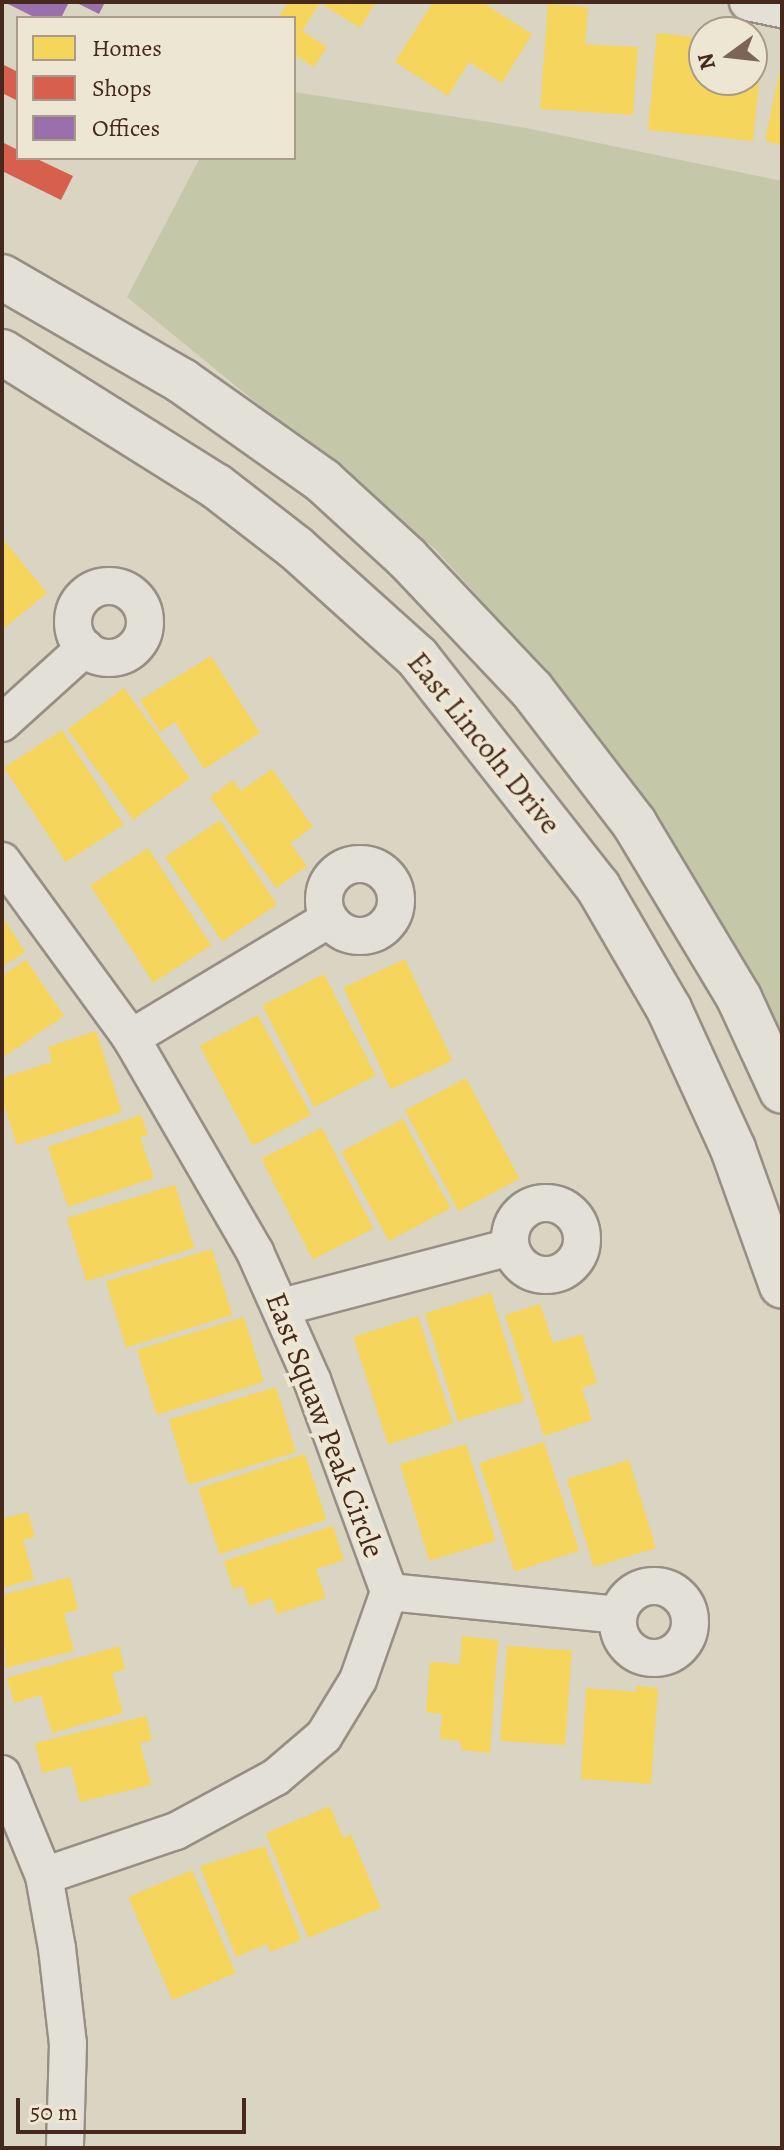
<!DOCTYPE html>
<style>
body{margin:0}
#map{position:relative;width:784px;height:2150px;overflow:hidden;background:#dad4c3;font-family:Alegreya,serif}
div>[style]{position:absolute}
.green>*{inset:0;background:#c4c8a8}
.homes>*{inset:0;background:#f6d55c;transform-origin:0 0}
.shops>*{inset:0;background:#d6604d}
.offices>*{inset:0;background:#9970ab}
.roads{filter:drop-shadow(2px 0 #978f84) drop-shadow(-2px 0 #978f84) drop-shadow(0 2px #978f84) drop-shadow(0 -2px #978f84)}
.street>*{height:36px;margin:-18px;padding:0 18px;transform-origin:18px;border-radius:18px;background:#e2e0d7}
.street>.ring{margin:-18px;padding:0;box-sizing:content-box;background:none;border:36px solid #e2e0d7;border-radius:50%}
.secondary>*{height:44px;margin:-22px;padding:0 22px;transform-origin:22px;border-radius:22px;background:#e2e0d7}
span{translate:-50% -50%;white-space:nowrap;text-align:center;line-height:1.15;-webkit-text-stroke:8px #ede6d2;paint-order:stroke}
.street-label{font-size:30px;color:#46291c}
.frame{position:absolute;inset:0;border:4px solid #46291c;pointer-events:none}
.legend{position:absolute;left:16px;top:16px;width:280px;height:144px;box-sizing:border-box;background:#ede6d2;border:2px solid #aa9a89;margin:0;padding:10px 14px;list-style:none;font-size:24px;color:#46291c}
.legend li{display:flex;align-items:center;gap:16px;height:40px}
.legend b{width:40px;border:2px solid #aa9a89}
.north{position:absolute;left:688px;top:16px;width:80px;height:80px;box-sizing:border-box;background:#ede6d2;border:2px solid #aa9a89;border-radius:50%;rotate:255deg;font-size:22px;font-weight:700;line-height:32px;text-align:center;color:#46291c}
.north::after{content:'';display:block;margin:auto;width:28px;height:36px;background:#7a6556;clip-path:polygon(50% 0,100% 100%,50% 72%,0 100%)}
.scale{position:absolute;left:16px;top:2098px;width:230px;height:36px;box-sizing:border-box;border:4px solid #46291c;border-top:0;padding-left:10px;font-size:24px;line-height:28px;white-space:nowrap;color:#46291c;-webkit-text-stroke:6px #ede6d2;paint-order:stroke}
</style>
<div id="map">
<div class="green">
<i style="clip-path:polygon(294px 92px,521px 127px,782px 181px,782px 1035px,666px 828px,545px 672px,435px 549px,127px 297px,200px 158px,294px 158px)"></i>
</div>
<div class="homes">
<i style="clip-path:polygon(288px 2px,376px 2px,360px 28px,320px 3px,302px 31px,327px 47px,314px 67px,294px 55px,294px 18px,278px 18px)"></i>
<i style="clip-path:polygon(433px 2px,482px 2px,532px 34px,502px 83px,469px 62px,448px 96px,395px 62px)"></i>
<i style="clip-path:polygon(548px 4px,588px 7px,585px 44px,638px 47px,633px 115px,540px 109px)"></i>
<i style="clip-path:polygon(657px 33px,703px 38px,704px 80px,752px 80px,752px 51px,762px 52px,753px 141px,648px 130px)"></i>
<i style="clip-path:polygon(781px 65px,782px 66px,782px 145px,765px 141px)"></i>
<i style="clip-path:polygon(2px 538px,47px 593px,2px 630px)"></i>
<i style="clip-path:polygon(211px 656px,260px 733px,204px 769px,175px 722px,160px 732px,140px 700px)"></i>
<i style="left:124px;top:688px;width:112px;height:70px;rotate:54deg"></i>
<i style="left:62px;top:730px;width:113px;height:69px;rotate:57deg"></i>
<i style="clip-path:polygon(272px 769px,313px 827px,290px 843px,307px 866px,276px 888px,210px 797px,233px 780px,241px 791px)"></i>
<i style="left:220px;top:820px;width:102px;height:66px;rotate:56deg"></i>
<i style="left:148px;top:848px;width:116px;height:69px;rotate:57deg"></i>
<i style="clip-path:polygon(2px 916px,25px 952px,2px 967px)"></i>
<i style="left:405px;top:959px;width:112px;height:68px;rotate:65deg"></i>
<i style="clip-path:polygon(26px 960px,64px 1016px,2px 1058px,2px 976px)"></i>
<i style="left:324px;top:974px;width:114px;height:69px;rotate:63deg"></i>
<i style="left:258px;top:1015px;width:113px;height:66px;rotate:62deg"></i>
<i style="clip-path:polygon(96px 1031px,122px 1112px,17px 1145px,2px 1099px,2px 1078px,52px 1062px,48px 1047px)"></i>
<i style="left:466px;top:1078px;width:114px;height:69px;rotate:62deg"></i>
<i style="clip-path:polygon(141px 1115px,148px 1135px,140px 1137px,154px 1178px,68px 1207px,48px 1147px)"></i>
<i style="left:403px;top:1119px;width:101px;height:70px;rotate:62deg"></i>
<i style="left:322px;top:1128px;width:113px;height:68px;rotate:63deg"></i>
<i style="left:175px;top:1185px;width:66px;height:113px;rotate:73deg"></i>
<i style="left:212px;top:1249px;width:69px;height:111px;rotate:73deg"></i>
<i style="left:491px;top:1293px;width:113px;height:69px;rotate:73deg"></i>
<i style="clip-path:polygon(540px 1304px,553px 1343px,582px 1334px,597px 1383px,582px 1388px,592px 1420px,544px 1436px,505px 1315px)"></i>
<i style="left:418px;top:1316px;width:113px;height:68px;rotate:72deg"></i>
<i style="left:244px;top:1317px;width:68px;height:112px;rotate:73deg"></i>
<i style="left:276px;top:1387px;width:68px;height:112px;rotate:73deg"></i>
<i style="left:544px;top:1442px;width:114px;height:68px;rotate:72deg"></i>
<i style="left:466px;top:1444px;width:101px;height:69px;rotate:73deg"></i>
<i style="left:305px;top:1454px;width:69px;height:112px;rotate:72deg"></i>
<i style="left:629px;top:1460px;width:92px;height:65px;rotate:73deg"></i>
<i style="clip-path:polygon(28px 1512px,35px 1537px,23px 1540px,34px 1579px,2px 1588px,2px 1519px)"></i>
<i style="clip-path:polygon(333px 1526px,344px 1560px,316px 1569px,326px 1598px,277px 1614px,272px 1598px,249px 1606px,243px 1586px,233px 1589px,224px 1561px)"></i>
<i style="clip-path:polygon(70px 1577px,78px 1610px,64px 1613px,74px 1651px,6px 1668px,2px 1595px)"></i>
<i style="clip-path:polygon(462px 1636px,498px 1640px,490px 1753px,461px 1750px,461px 1741px,440px 1739px,442px 1714px,426px 1712px,430px 1662px,460px 1664px)"></i>
<i style="clip-path:polygon(119px 1646px,125px 1669px,112px 1673px,123px 1713px,52px 1733px,41px 1695px,14px 1703px,7px 1678px)"></i>
<i style="left:507px;top:1646px;width:65px;height:95px;rotate:4deg"></i>
<i style="clip-path:polygon(636px 1686px,658px 1688px,651px 1784px,581px 1779px,586px 1688px,636px 1692px)"></i>
<i style="clip-path:polygon(146px 1716px,152px 1740px,140px 1743px,151px 1785px,80px 1802px,71px 1766px,42px 1773px,35px 1743px)"></i>
<i style="clip-path:polygon(330px 1806px,343px 1838px,351px 1834px,381px 1908px,308px 1938px,266px 1833px)"></i>
<i style="clip-path:polygon(265px 1846px,301px 1940px,270px 1952px,267px 1944px,236px 1957px,200px 1866px)"></i>
<i style="left:192px;top:1870px;width:112px;height:69px;rotate:67deg"></i>
</div>
<div class="shops">
<i style="clip-path:polygon(2px 64px,18px 72px,18px 101px,2px 93px)"></i>
<i style="clip-path:polygon(2px 142px,18px 150px,18px 158px,35px 158px,73px 176px,61px 200px,2px 171px)"></i>
</div>
<div class="offices">
<i style="clip-path:polygon(4px 2px,69px 2px,61px 18px,36px 18px)"></i>
<i style="clip-path:polygon(75px 2px,101px 2px,104px 4px,99px 14px)"></i>
</div>
<div class="roads">
<div class="street">
<i style="left:748px;top:2px;width:35px;rotate:12deg"></i>
<i class="ring" style="left:73px;top:586px;width:36px;height:36px"></i>
<i style="left:2px;top:723px;width:112px;rotate:-42.1deg"></i>
<i style="left:2px;top:861px;width:219px;rotate:53.9deg"></i>
<i style="left:131px;top:1038px;width:247px;rotate:59.9deg"></i>
<i style="left:255px;top:1252px;width:140px;rotate:66deg"></i>
<i style="left:312px;top:1380px;width:226px;rotate:70deg"></i>
<i style="left:389px;top:1592px;width:93px;rotate:109.4deg"></i>
<i style="left:358px;top:1680px;width:66px;rotate:121.3deg"></i>
<i style="left:324px;top:1736px;width:63px;rotate:139.5deg"></i>
<i style="left:276px;top:1777px;width:114px;rotate:151.6deg"></i>
<i style="left:176px;top:1831px;width:139px;rotate:161.2deg"></i>
<i class="ring" style="left:324px;top:864px;width:36px;height:36px"></i>
<i style="left:131px;top:1038px;width:231px;rotate:-31deg"></i>
<i class="ring" style="left:510px;top:1203px;width:36px;height:36px"></i>
<i style="left:282px;top:1307px;width:236px;rotate:-14.7deg"></i>
<i class="ring" style="left:618px;top:1586px;width:36px;height:36px"></i>
<i style="left:389px;top:1592px;width:230px;rotate:5.7deg"></i>
<i style="left:2px;top:1774px;width:110px;rotate:67.6deg"></i>
<i style="left:44px;top:1876px;width:73px;rotate:79.8deg"></i>
<i style="left:57px;top:1948px;width:97px;rotate:83.5deg"></i>
<i style="left:68px;top:2044px;width:104px;rotate:91.7deg"></i>
</div>
<div class="secondary">
<i style="left:2px;top:277px;width:208px;rotate:30deg"></i>
<i style="left:182px;top:381px;width:173px;rotate:35.3deg"></i>
<i style="left:323px;top:481px;width:114px;rotate:42.5deg"></i>
<i style="left:407px;top:558px;width:182px;rotate:46.6deg"></i>
<i style="left:532px;top:690px;width:168px;rotate:52.5deg"></i>
<i style="left:634px;top:823px;width:204px;rotate:59deg"></i>
<i style="left:739px;top:998px;width:102px;rotate:65.2deg"></i>
<i style="left:2px;top:352px;width:252px;rotate:32.1deg"></i>
<i style="left:216px;top:486px;width:101px;rotate:37.8deg"></i>
<i style="left:296px;top:548px;width:163px;rotate:42deg"></i>
<i style="left:417px;top:657px;width:293px;rotate:51.8deg"></i>
<i style="left:598px;top:887px;width:141px;rotate:59.8deg"></i>
<i style="left:669px;top:1009px;width:154px;rotate:65.4deg"></i>
<i style="left:733px;top:1149px;width:145px;rotate:70.3deg"></i>
</div>
</div>
<div class="street-label">
<span style="left:484px;top:743px;rotate:51deg">East Lincoln Drive</span>
<span style="left:325px;top:1425px;rotate:69deg">East Squaw Peak Circle</span>
</div>
<div class="frame"></div>
<ul class="legend">
<li><b style="height:22px;background:#f6d55c"></b>Homes</li>
<li><b style="height:22px;background:#d6604d"></b>Shops</li>
<li><b style="height:22px;background:#9970ab"></b>Offices</li>
</ul>
<div class="north">N</div>
<div class="scale">50 m</div>
</div>
